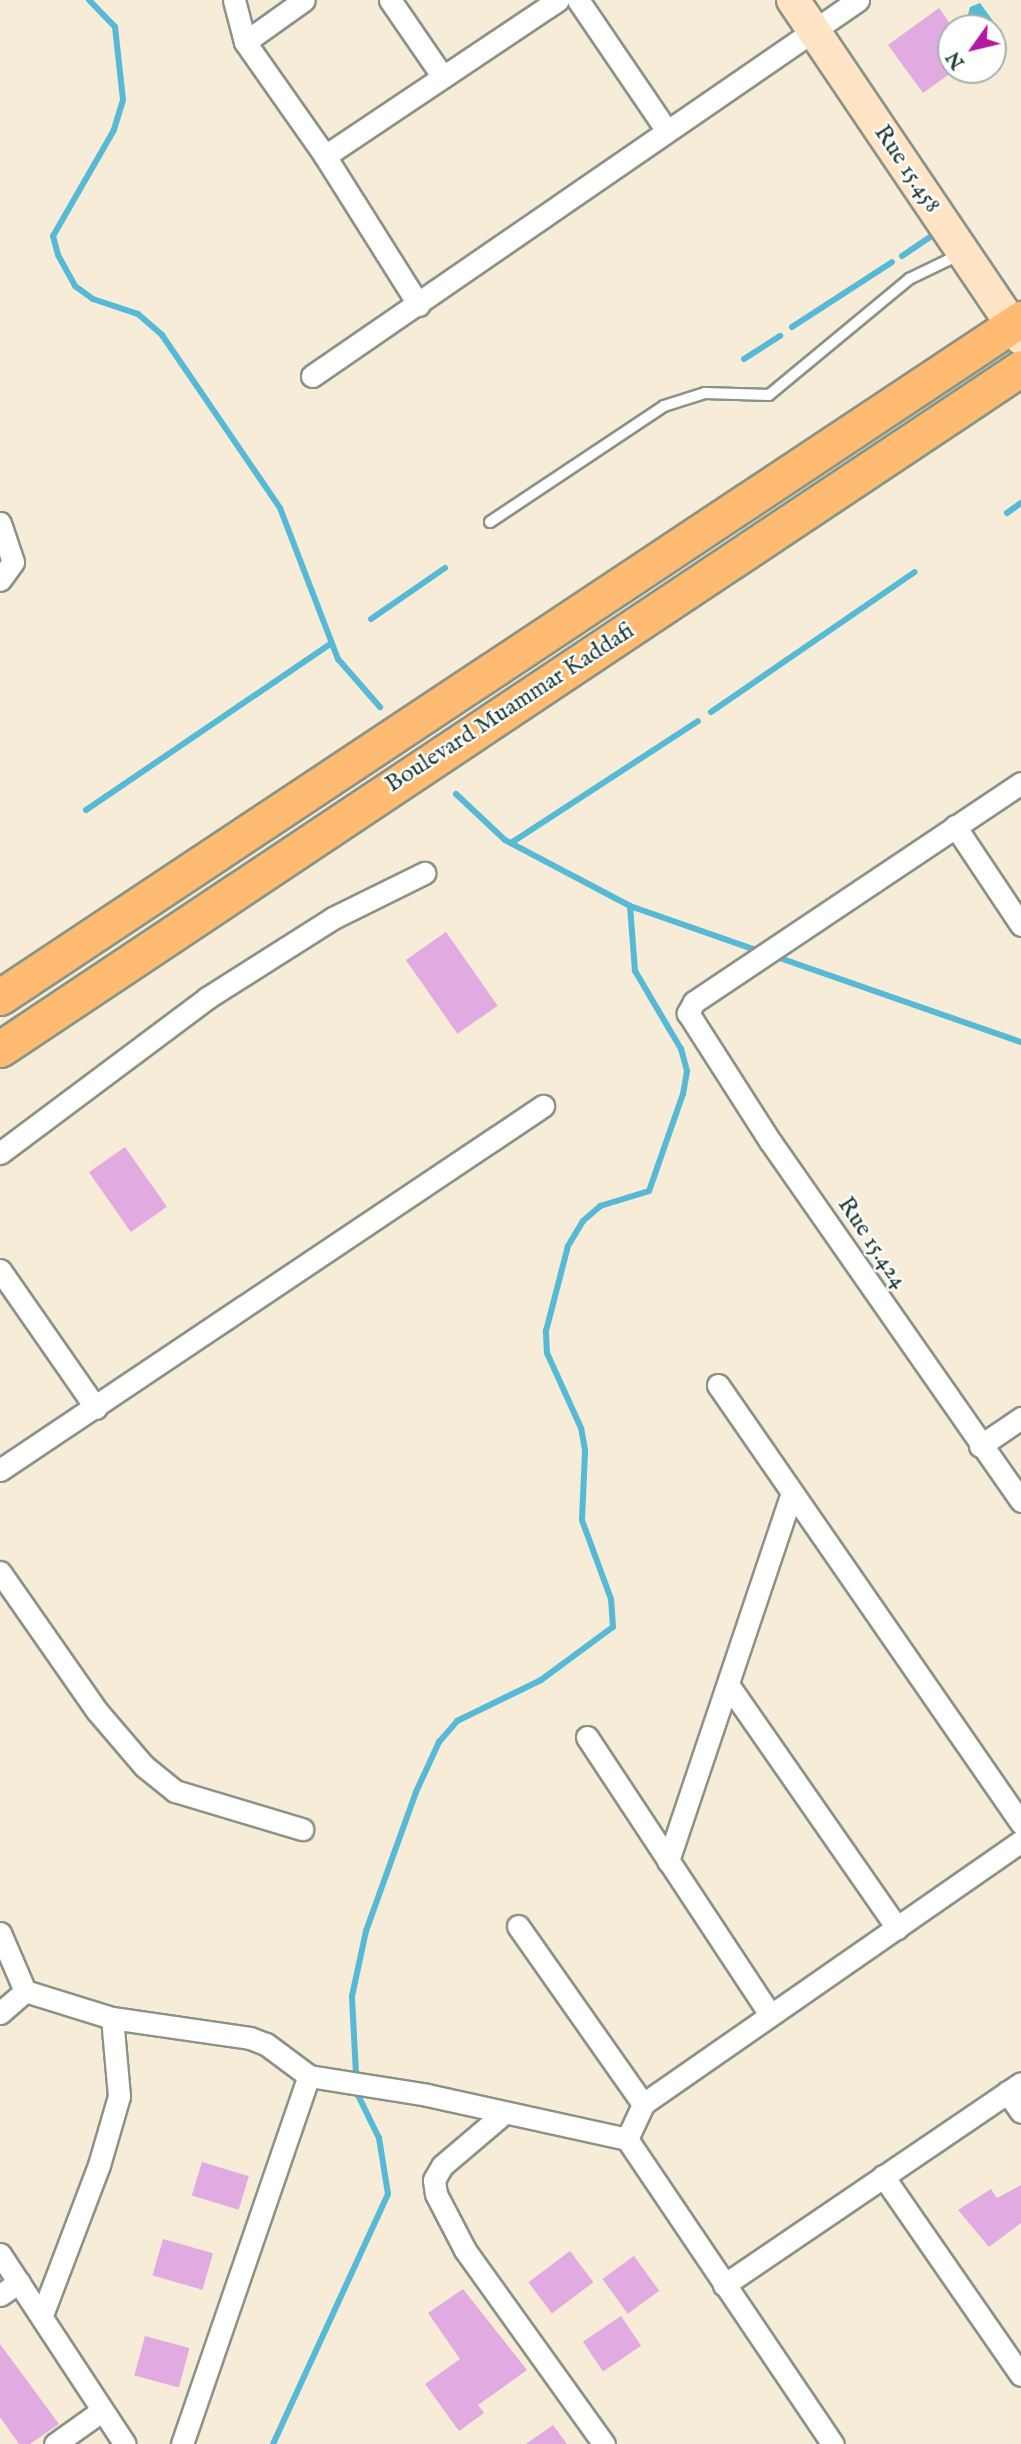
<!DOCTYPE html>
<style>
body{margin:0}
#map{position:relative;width:1021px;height:2444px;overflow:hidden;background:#f6ecd8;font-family:"IM FELL English",serif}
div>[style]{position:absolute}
.water>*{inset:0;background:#56b9d5}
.stream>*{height:6px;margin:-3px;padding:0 3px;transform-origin:3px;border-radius:3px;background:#56b9d5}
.building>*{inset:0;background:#e1aae1;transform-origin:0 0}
.roads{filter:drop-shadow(2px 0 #8a9486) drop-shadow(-2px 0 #8a9486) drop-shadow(0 2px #8a9486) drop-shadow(0 -2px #8a9486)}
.service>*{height:10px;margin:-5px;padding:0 5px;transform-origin:5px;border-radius:5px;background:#fff}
.minor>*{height:21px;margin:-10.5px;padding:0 10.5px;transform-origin:10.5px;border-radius:10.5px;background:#fff}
.secondary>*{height:32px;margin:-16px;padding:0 16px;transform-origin:16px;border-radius:16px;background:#ffe4c6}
.primary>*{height:35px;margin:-17.5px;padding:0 17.5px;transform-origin:17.5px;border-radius:17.5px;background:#febb71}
span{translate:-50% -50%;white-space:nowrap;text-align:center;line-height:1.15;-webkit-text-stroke:5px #fff;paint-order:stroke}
.street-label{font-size:24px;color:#1f3d34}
.north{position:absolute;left:937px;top:14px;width:70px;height:70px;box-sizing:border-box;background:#fff;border:2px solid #a5b1ae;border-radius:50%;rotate:236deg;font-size:19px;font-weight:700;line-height:28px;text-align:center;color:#1f3d34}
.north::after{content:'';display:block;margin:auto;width:24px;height:32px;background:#b5179e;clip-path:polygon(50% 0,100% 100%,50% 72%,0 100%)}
</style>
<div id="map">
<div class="water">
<i style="clip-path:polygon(980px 3px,996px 25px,993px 35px,993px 28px,978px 28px,967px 19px,970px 7px)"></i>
</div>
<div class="stream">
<i style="left:89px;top:0;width:37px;rotate:46deg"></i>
<i style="left:115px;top:27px;width:73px;rotate:83.7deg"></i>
<i style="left:123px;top:100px;width:31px;rotate:107deg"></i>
<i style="left:114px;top:130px;width:122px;rotate:119.9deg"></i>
<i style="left:53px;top:236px;width:20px;rotate:75deg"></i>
<i style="left:58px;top:255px;width:35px;rotate:61deg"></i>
<i style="left:75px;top:286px;width:22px;rotate:36deg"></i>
<i style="left:93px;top:299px;width:47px;rotate:18.4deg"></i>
<i style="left:138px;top:314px;width:32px;rotate:41deg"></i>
<i style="left:162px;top:335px;width:209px;rotate:55.7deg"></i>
<i style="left:280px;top:508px;width:162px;rotate:69deg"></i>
<i style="left:338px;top:659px;width:64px;rotate:48.8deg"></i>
<i style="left:902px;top:256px;width:37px;rotate:-34deg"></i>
<i style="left:792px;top:327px;width:119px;rotate:-33deg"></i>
<i style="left:744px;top:359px;width:43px;rotate:-32.6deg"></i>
<i style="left:1007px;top:513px;width:17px;rotate:-36deg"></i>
<i style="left:371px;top:619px;width:90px;rotate:-34.6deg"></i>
<i style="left:711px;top:712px;width:247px;rotate:-34.5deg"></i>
<i style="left:456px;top:794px;width:67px;rotate:43.2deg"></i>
<i style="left:505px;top:840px;width:141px;rotate:27.8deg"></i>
<i style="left:630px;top:906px;width:139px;rotate:19.3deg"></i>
<i style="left:86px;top:810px;width:297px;rotate:-34.2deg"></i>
<i style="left:511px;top:843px;width:223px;rotate:-33.1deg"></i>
<i style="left:771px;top:955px;width:265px;rotate:19.2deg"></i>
<i style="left:273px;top:2444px;width:275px;rotate:-65.3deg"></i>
<i style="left:388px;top:2194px;width:57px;rotate:-99.1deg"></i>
<i style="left:379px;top:2138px;width:50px;rotate:-116.1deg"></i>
<i style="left:357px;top:2093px;width:97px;rotate:-93deg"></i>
<i style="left:352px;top:1996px;width:66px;rotate:-77.8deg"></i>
<i style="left:366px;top:1931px;width:148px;rotate:-70.2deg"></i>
<i style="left:416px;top:1792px;width:55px;rotate:-65.3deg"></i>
<i style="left:439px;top:1742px;width:28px;rotate:-49deg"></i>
<i style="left:457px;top:1721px;width:93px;rotate:-26deg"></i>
<i style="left:541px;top:1680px;width:89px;rotate:-36.4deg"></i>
<i style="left:613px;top:1627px;width:28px;rotate:-94deg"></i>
<i style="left:611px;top:1599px;width:84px;rotate:-110.2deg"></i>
<i style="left:582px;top:1520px;width:70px;rotate:-87.5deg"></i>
<i style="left:585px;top:1450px;width:22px;rotate:-100deg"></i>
<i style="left:581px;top:1428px;width:82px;rotate:-114.4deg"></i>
<i style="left:547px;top:1353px;width:22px;rotate:-93deg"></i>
<i style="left:546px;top:1331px;width:88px;rotate:-75.5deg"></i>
<i style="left:568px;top:1246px;width:29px;rotate:-59deg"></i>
<i style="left:583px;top:1221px;width:23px;rotate:-41deg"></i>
<i style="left:600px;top:1206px;width:51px;rotate:-17deg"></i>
<i style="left:649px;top:1191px;width:103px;rotate:-70.7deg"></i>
<i style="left:683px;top:1094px;width:23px;rotate:-80deg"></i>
<i style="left:687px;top:1071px;width:23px;rotate:-105deg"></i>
<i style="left:681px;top:1049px;width:91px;rotate:-120.5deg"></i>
<i style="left:635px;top:971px;width:65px;rotate:-94.4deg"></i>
</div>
<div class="building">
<i style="clip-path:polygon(939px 8px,951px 25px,951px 73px,923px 93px,888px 45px)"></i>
<i style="left:446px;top:932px;width:90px;height:49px;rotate:55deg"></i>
<i style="left:125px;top:1147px;width:73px;height:44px;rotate:55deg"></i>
<i style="left:202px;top:2162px;width:49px;height:35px;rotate:17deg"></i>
<i style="clip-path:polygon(1021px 2185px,1021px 2223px,989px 2247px,958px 2210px,991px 2189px,997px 2198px)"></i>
<i style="left:163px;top:2239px;width:52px;height:38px;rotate:16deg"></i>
<i style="left:570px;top:2251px;width:39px;height:52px;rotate:53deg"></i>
<i style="left:634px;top:2256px;width:43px;height:39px;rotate:54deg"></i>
<i style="clip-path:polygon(463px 2289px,527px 2370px,478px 2405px,484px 2413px,459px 2431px,425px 2384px,460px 2359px,428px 2313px)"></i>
<i style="left:621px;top:2316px;width:36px;height:46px;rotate:56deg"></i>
<i style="left:145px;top:2336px;width:46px;height:41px;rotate:15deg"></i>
<i style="clip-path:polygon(0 2344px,59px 2424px,30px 2444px,19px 2444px,0 2417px)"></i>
<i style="clip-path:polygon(553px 2425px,567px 2444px,526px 2444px)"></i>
</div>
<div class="roads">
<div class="service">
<i style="left:490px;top:522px;width:209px;rotate:-33.7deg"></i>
<i style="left:664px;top:406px;width:43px;rotate:-17.6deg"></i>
<i style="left:705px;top:393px;width:64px;rotate:1.8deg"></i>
<i style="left:769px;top:395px;width:182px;rotate:-39.6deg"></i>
<i style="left:909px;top:279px;width:58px;rotate:-25.7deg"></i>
</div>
<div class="minor">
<i style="left:234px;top:0;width:43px;rotate:75.3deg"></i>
<i style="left:245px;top:42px;width:139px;rotate:54.9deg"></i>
<i style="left:325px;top:156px;width:176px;rotate:57.8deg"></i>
<i style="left:390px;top:0;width:93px;rotate:55.5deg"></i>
<i style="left:578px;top:0;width:158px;rotate:55.8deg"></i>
<i style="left:245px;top:42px;width:72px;rotate:-35.4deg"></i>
<i style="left:325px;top:156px;width:280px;rotate:-33.8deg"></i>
<i style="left:312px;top:376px;width:663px;rotate:-34.55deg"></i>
<i style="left:0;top:523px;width:41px;rotate:71.6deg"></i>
<i style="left:13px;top:562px;width:22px;rotate:126deg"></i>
<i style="left:1021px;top:783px;width:394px;rotate:146.2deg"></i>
<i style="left:694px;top:1002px;width:13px;rotate:119deg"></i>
<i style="left:688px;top:1013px;width:152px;rotate:57.4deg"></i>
<i style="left:770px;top:1141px;width:439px;rotate:55.1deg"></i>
<i style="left:955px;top:826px;width:119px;rotate:56.3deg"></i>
<i style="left:0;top:1153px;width:259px;rotate:-36.8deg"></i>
<i style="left:207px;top:998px;width:149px;rotate:-32.4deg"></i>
<i style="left:333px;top:918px;width:102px;rotate:-26.3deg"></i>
<i style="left:0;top:1270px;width:168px;rotate:55.2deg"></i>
<i style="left:718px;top:1385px;width:533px;rotate:55.33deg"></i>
<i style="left:980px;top:1446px;width:50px;rotate:-34.3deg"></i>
<i style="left:0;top:1470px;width:654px;rotate:-33.84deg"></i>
<i style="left:0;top:1572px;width:169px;rotate:55.1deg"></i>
<i style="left:97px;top:1711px;width:72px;rotate:49.5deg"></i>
<i style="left:144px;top:1766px;width:40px;rotate:39deg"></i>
<i style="left:175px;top:1791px;width:133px;rotate:16.7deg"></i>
<i style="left:729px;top:1686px;width:295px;rotate:55.2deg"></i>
<i style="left:587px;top:1737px;width:333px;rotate:56.6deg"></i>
<i style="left:668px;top:1861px;width:385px;rotate:-71.4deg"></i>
<i style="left:518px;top:1926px;width:218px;rotate:54.9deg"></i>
<i style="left:0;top:1933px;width:63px;rotate:66.7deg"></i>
<i style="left:25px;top:1991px;width:91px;rotate:17.2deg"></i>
<i style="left:112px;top:2018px;width:139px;rotate:8.2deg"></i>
<i style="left:250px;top:2038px;width:17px;rotate:21deg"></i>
<i style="left:266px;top:2044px;width:54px;rotate:36.7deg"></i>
<i style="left:309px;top:2076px;width:120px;rotate:9.1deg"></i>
<i style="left:427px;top:2095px;width:205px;rotate:12.4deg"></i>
<i style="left:0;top:2013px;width:33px;rotate:-41deg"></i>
<i style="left:1007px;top:2092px;width:24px;rotate:55deg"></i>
<i style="left:503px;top:2114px;width:80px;rotate:139.6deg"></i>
<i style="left:442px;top:2166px;width:16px;rotate:120deg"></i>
<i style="left:434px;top:2180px;width:14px;rotate:82deg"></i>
<i style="left:436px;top:2194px;width:63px;rotate:62.6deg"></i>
<i style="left:465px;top:2250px;width:239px;rotate:54.4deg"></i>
<i style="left:627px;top:2139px;width:38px;rotate:-65deg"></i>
<i style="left:643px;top:2104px;width:460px;rotate:-34.8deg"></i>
<i style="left:627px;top:2139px;width:368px;rotate:56deg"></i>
<i style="left:883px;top:2176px;width:242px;rotate:55.3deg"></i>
<i style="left:0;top:2254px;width:227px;rotate:56.7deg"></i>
<i style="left:724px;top:2285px;width:359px;rotate:-34.2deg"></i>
<i style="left:0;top:2295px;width:23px;rotate:-34deg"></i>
<i style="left:42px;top:2315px;width:160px;rotate:-69.2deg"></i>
<i style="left:99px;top:2165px;width:72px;rotate:-73.8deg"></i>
<i style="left:119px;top:2096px;width:78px;rotate:-95.1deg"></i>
<i style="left:55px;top:2444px;width:55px;rotate:-35.4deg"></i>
<i style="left:182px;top:2444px;width:389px;rotate:-71deg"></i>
</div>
<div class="secondary">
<i style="left:793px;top:0;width:408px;rotate:56deg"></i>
</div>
<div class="primary">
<i style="left:0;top:997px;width:1226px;rotate:-33.59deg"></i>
<i style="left:0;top:1049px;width:1227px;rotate:-33.7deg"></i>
</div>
</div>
<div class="street-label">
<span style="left:907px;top:169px;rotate:56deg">Rue 15.458</span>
<span style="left:510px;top:708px;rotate:-33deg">Boulevard Muammar Kaddafi</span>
<span style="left:872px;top:1243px;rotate:56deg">Rue 15.424</span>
</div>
<div class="north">N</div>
</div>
